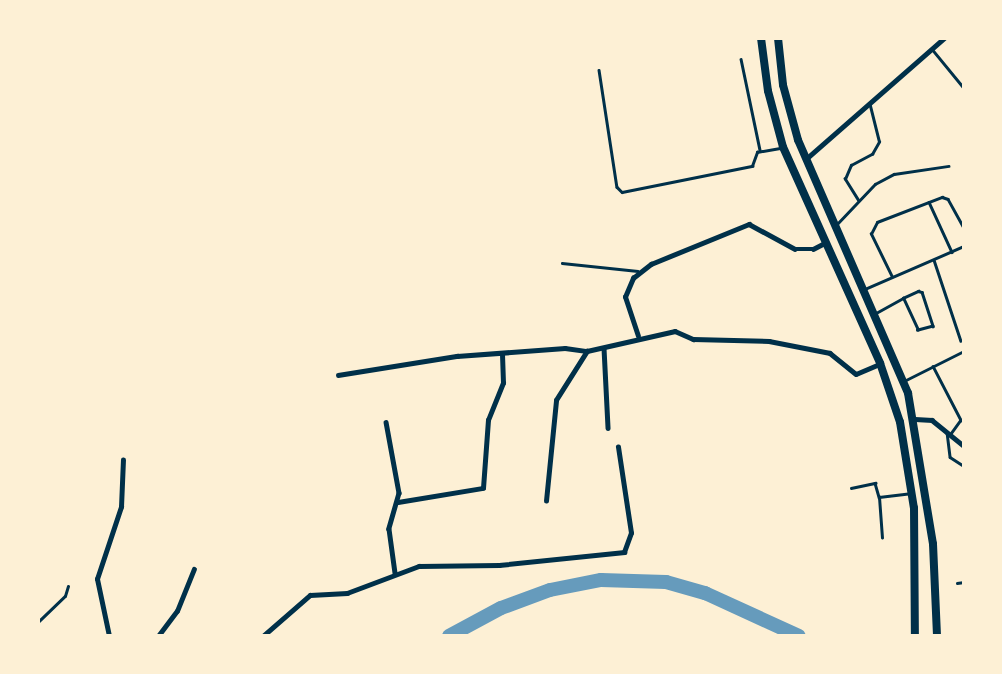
<!DOCTYPE html>
<style>
body{margin:0}
#map{position:relative;width:1002px;height:674px;overflow:hidden;background:#fdf0d5;font-family:Barlow,sans-serif}
div>[style]{position:absolute}
.river>*{height:14px;margin:-7px;padding:0 7px;transform-origin:7px;border-radius:7px;background:#669bbc}
.service>*{height:2.5px;margin:-1.25px;padding:0 1.25px;transform-origin:1.25px;border-radius:1.25px;background:#003049}
.minor>*{height:4.5px;margin:-2.25px;padding:0 2.25px;transform-origin:2.25px;border-radius:2.25px;background:#003049}
.trunk>*{height:8px;margin:-4px;padding:0 4px;transform-origin:4px;border-radius:4px;background:#003049}
span{translate:-50% -50%;white-space:nowrap;text-align:center;line-height:1.15;-webkit-text-stroke:5px #fdf0d5;paint-order:stroke}
.frame{position:absolute;inset:0;border:40px solid #fdf0d5;pointer-events:none}
</style>
<div id="map">
<div class="river">
<i style="left:449px;top:636px;width:59px;rotate:-28.3deg"></i>
<i style="left:501px;top:608px;width:52px;rotate:-20.2deg"></i>
<i style="left:550px;top:590px;width:52px;rotate:-11.1deg"></i>
<i style="left:601px;top:580px;width:65px;rotate:1.8deg"></i>
<i style="left:666px;top:582px;width:41px;rotate:15.8deg"></i>
<i style="left:705px;top:593px;width:103px;rotate:24.6deg"></i>
</div>
<div class="service">
<i style="left:932px;top:49px;width:50px;rotate:50.6deg"></i>
<i style="left:741px;top:59px;width:93px;rotate:78.2deg"></i>
<i style="left:599px;top:70px;width:118px;rotate:81.3deg"></i>
<i style="left:617px;top:187px;width:7px;rotate:45deg"></i>
<i style="left:622px;top:192px;width:133px;rotate:-11.3deg"></i>
<i style="left:752px;top:166px;width:15px;rotate:-70deg"></i>
<i style="left:757px;top:152px;width:23px;rotate:-10deg"></i>
<i style="left:858px;top:200px;width:25px;rotate:-122deg"></i>
<i style="left:845px;top:179px;width:15px;rotate:-67deg"></i>
<i style="left:851px;top:165px;width:24px;rotate:-28deg"></i>
<i style="left:872px;top:154px;width:14px;rotate:-60deg"></i>
<i style="left:879px;top:142px;width:38px;rotate:-104deg"></i>
<i style="left:929px;top:202px;width:55px;rotate:65.3deg"></i>
<i style="left:837px;top:224px;width:55px;rotate:-46.5deg"></i>
<i style="left:875px;top:184px;width:21px;rotate:-28deg"></i>
<i style="left:894px;top:174px;width:55px;rotate:-8.4deg"></i>
<i style="left:934px;top:260px;width:85px;rotate:71.6deg"></i>
<i style="left:562px;top:263px;width:76px;rotate:6deg"></i>
<i style="left:892px;top:277px;width:48px;rotate:-116deg"></i>
<i style="left:871px;top:234px;width:13px;rotate:-63deg"></i>
<i style="left:877px;top:222px;width:70px;rotate:-21deg"></i>
<i style="left:942px;top:197px;width:6px;rotate:18deg"></i>
<i style="left:948px;top:199px;width:33px;rotate:61deg"></i>
<i style="left:865px;top:289px;width:108px;rotate:-23.5deg"></i>
<i style="left:876px;top:313px;width:31px;rotate:-29deg"></i>
<i style="left:903px;top:298px;width:17px;rotate:-25deg"></i>
<i style="left:918px;top:291px;width:4px;rotate:14deg"></i>
<i style="left:922px;top:292px;width:36px;rotate:72deg"></i>
<i style="left:933px;top:326px;width:16px;rotate:165deg"></i>
<i style="left:918px;top:330px;width:35px;rotate:-115deg"></i>
<i style="left:933px;top:366px;width:61px;rotate:62.6deg"></i>
<i style="left:961px;top:420px;width:17px;rotate:126deg"></i>
<i style="left:904px;top:381px;width:67px;rotate:-26.6deg"></i>
<i style="left:947px;top:432px;width:25px;rotate:83deg"></i>
<i style="left:950px;top:457px;width:17px;rotate:33deg"></i>
<i style="left:851px;top:488px;width:25px;rotate:-12deg"></i>
<i style="left:875px;top:483px;width:15px;rotate:74deg"></i>
<i style="left:882px;top:538px;width:41px;rotate:-94.2deg"></i>
<i style="left:879px;top:497px;width:31px;rotate:-7deg"></i>
<i style="left:957px;top:583px;width:7px;rotate:-8deg"></i>
<i style="left:38px;top:622px;width:37px;rotate:-44deg"></i>
<i style="left:65px;top:596px;width:10px;rotate:-73deg"></i>
</div>
<div class="minor">
<i style="left:806px;top:159px;width:184px;rotate:-41.2deg"></i>
<i style="left:638px;top:336px;width:41px;rotate:-108.4deg"></i>
<i style="left:625px;top:297px;width:21px;rotate:-67deg"></i>
<i style="left:633px;top:278px;width:23px;rotate:-38deg"></i>
<i style="left:651px;top:264px;width:106px;rotate:-22.2deg"></i>
<i style="left:749px;top:224px;width:52px;rotate:28.5deg"></i>
<i style="left:795px;top:249px;width:18px"></i>
<i style="left:813px;top:249px;width:13px;rotate:-27deg"></i>
<i style="left:604px;top:348px;width:80px;rotate:87.1deg"></i>
<i style="left:338px;top:375px;width:121px;rotate:-9.1deg"></i>
<i style="left:457px;top:356px;width:108px;rotate:-4.2deg"></i>
<i style="left:565px;top:348px;width:22px;rotate:8deg"></i>
<i style="left:587px;top:351px;width:90px;rotate:-12.8deg"></i>
<i style="left:675px;top:331px;width:20px;rotate:24deg"></i>
<i style="left:693px;top:339px;width:76px;rotate:1.5deg"></i>
<i style="left:769px;top:341px;width:62px;rotate:11.1deg"></i>
<i style="left:830px;top:353px;width:33px;rotate:39deg"></i>
<i style="left:856px;top:374px;width:25px;rotate:-23deg"></i>
<i style="left:915px;top:419px;width:17px;rotate:3deg"></i>
<i style="left:932px;top:420px;width:41px;rotate:39.1deg"></i>
<i style="left:386px;top:422px;width:72px;rotate:79.6deg"></i>
<i style="left:399px;top:493px;width:37px;rotate:106deg"></i>
<i style="left:389px;top:529px;width:44px;rotate:82.2deg"></i>
<i style="left:546px;top:501px;width:101px;rotate:-84.3deg"></i>
<i style="left:556px;top:400px;width:58px;rotate:-57.7deg"></i>
<i style="left:398px;top:502px;width:86px;rotate:-9.4deg"></i>
<i style="left:483px;top:488px;width:68px;rotate:-85.8deg"></i>
<i style="left:488px;top:420px;width:40px;rotate:-68deg"></i>
<i style="left:503px;top:383px;width:29px;rotate:-92deg"></i>
<i style="left:109px;top:636px;width:58px;rotate:-101.9deg"></i>
<i style="left:97px;top:579px;width:76px;rotate:-71.6deg"></i>
<i style="left:121px;top:507px;width:47px;rotate:-87.6deg"></i>
<i style="left:158px;top:636px;width:31px;rotate:-53deg"></i>
<i style="left:177px;top:611px;width:45px;rotate:-68deg"></i>
<i style="left:263px;top:636px;width:62px;rotate:-41.1deg"></i>
<i style="left:310px;top:595px;width:37px;rotate:-3deg"></i>
<i style="left:347px;top:593px;width:77px;rotate:-20.6deg"></i>
<i style="left:419px;top:566px;width:80px;rotate:-0.7deg"></i>
<i style="left:499px;top:565px;width:126px;rotate:-5.9deg"></i>
<i style="left:624px;top:552px;width:20px;rotate:-70deg"></i>
<i style="left:631px;top:533px;width:87px;rotate:-98.6deg"></i>
</div>
<div class="trunk">
<i style="left:761px;top:38px;width:53px;rotate:82.5deg"></i>
<i style="left:768px;top:91px;width:58px;rotate:75deg"></i>
<i style="left:783px;top:147px;width:237px;rotate:65.8deg"></i>
<i style="left:880px;top:363px;width:62px;rotate:71.3deg"></i>
<i style="left:900px;top:422px;width:87px;rotate:80.8deg"></i>
<i style="left:914px;top:508px;width:128px;rotate:89.6deg"></i>
<i style="left:778px;top:38px;width:47px;rotate:83.9deg"></i>
<i style="left:783px;top:85px;width:57px;rotate:74.7deg"></i>
<i style="left:798px;top:140px;width:276px;rotate:66.5deg"></i>
<i style="left:908px;top:393px;width:153px;rotate:80.6deg"></i>
<i style="left:933px;top:544px;width:92px;rotate:87.5deg"></i>
</div>
<div class="frame"></div>
</div>
